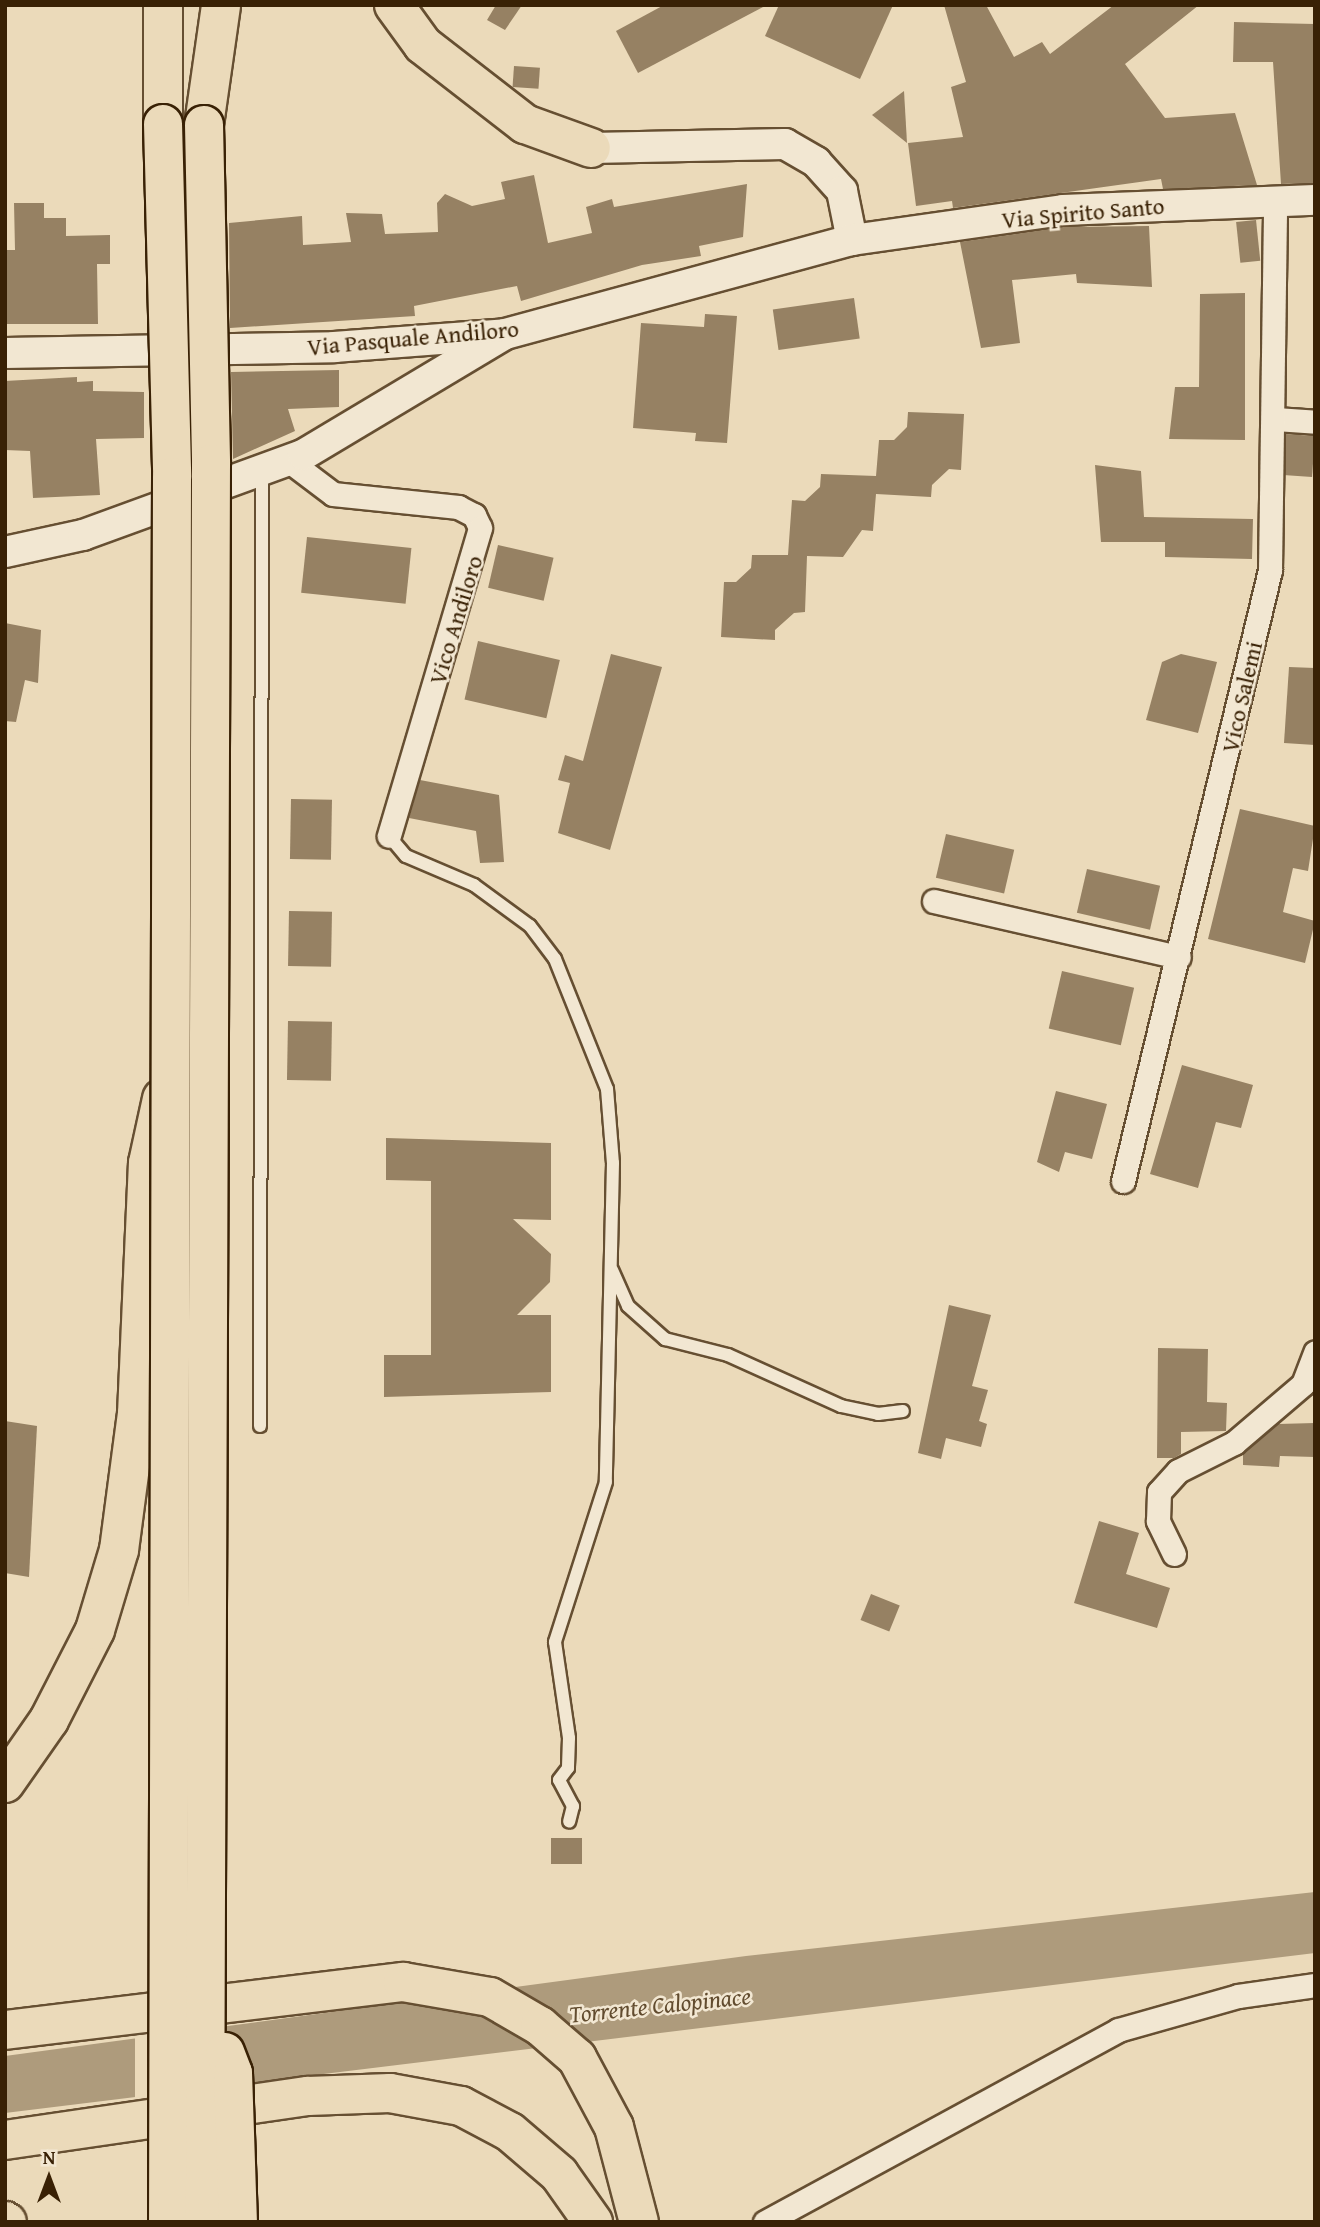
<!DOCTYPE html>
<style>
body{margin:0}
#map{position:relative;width:1320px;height:2227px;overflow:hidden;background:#ebdaba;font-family:"Gentium Book Plus",serif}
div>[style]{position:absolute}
.water>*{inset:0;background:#ae9b7c}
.pier>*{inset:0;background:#ebdaba}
.building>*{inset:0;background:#968163;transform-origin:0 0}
.roads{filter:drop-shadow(2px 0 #664f32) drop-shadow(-2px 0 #664f32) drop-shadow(0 2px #664f32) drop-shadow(0 -2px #664f32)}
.service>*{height:12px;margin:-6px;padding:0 6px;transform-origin:6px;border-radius:6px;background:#f2e7d2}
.minor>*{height:23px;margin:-11.5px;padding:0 11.5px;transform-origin:11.5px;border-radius:11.5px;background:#f2e7d2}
.tertiary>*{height:30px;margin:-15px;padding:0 15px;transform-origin:15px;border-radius:15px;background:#f2e7d2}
.motorway>*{height:38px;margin:-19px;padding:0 19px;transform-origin:19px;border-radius:19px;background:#ebdaba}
.bridges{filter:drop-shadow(2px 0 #392105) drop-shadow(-2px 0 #392105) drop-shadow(0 2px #392105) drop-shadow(0 -2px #392105)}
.motorway-bridge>*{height:38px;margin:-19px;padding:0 19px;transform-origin:19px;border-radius:19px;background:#ebdaba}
span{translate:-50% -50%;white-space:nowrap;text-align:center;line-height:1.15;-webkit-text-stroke:5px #f2e7d2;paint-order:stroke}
.street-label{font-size:23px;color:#392105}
.water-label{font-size:24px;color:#624c2f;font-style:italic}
.frame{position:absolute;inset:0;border:7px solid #392105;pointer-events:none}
.north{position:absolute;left:14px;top:2143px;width:70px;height:70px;-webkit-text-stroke:5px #f2e7d2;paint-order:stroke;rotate:0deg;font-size:19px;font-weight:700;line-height:28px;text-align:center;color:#392105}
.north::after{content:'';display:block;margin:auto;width:24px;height:32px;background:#392105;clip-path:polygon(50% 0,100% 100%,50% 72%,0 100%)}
</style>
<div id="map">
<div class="water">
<i style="clip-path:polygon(1315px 1892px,1315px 1953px,5px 2113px,5px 2056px,746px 1956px)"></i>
</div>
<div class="pier">
<i style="clip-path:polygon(212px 2025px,212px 2092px,135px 2101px,135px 2035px)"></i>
</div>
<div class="building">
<i style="clip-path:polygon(496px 5px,522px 5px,505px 30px,487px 20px)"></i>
<i style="clip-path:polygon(664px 5px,767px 5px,638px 73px,616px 31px)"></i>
<i style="clip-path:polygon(779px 5px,893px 5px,860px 79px,765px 36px)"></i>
<i style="clip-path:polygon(944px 5px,986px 5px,1014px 57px,1042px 42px,1050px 54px,1114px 5px,1199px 5px,1125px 64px,1165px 118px,1235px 113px,1257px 185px,1163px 189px,1161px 179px,953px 208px,952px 201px,916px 206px,908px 143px,963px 137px,951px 87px,966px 82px)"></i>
<i style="clip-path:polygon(1234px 22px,1315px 24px,1315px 183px,1281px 184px,1273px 62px,1233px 62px)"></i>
<i style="left:514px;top:66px;width:26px;height:21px;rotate:4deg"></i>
<i style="clip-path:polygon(904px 91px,907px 143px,872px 115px)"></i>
<i style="clip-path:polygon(534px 175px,548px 243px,592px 233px,586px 207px,612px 199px,614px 207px,747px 184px,743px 237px,699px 246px,701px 256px,642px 265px,521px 301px,517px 286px,414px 306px,415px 316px,230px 328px,229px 223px,302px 216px,303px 245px,351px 242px,346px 213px,382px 214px,385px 234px,438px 232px,437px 203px,445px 194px,472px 206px,505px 199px,501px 182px)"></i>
<i style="clip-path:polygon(14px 203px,44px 203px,44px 218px,66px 218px,66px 236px,110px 235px,110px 264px,97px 264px,98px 324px,5px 324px,5px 250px,15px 250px)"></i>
<i style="left:1256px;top:220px;width:41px;height:20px;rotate:84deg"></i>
<i style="clip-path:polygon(1149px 226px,1152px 287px,1077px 283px,1076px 274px,1012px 280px,1020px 343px,981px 348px,960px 242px,1065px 227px)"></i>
<i style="clip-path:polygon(1245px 293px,1245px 440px,1169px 439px,1175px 387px,1199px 387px,1200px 294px)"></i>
<i style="left:854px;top:298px;width:41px;height:82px;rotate:82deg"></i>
<i style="clip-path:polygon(705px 314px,737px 316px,727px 443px,695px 441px,696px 433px,633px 428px,641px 323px,704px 327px)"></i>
<i style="clip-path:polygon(339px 370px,339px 407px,288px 409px,295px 431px,233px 459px,231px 372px)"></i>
<i style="clip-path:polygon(77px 377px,77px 382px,93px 381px,93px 391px,144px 392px,144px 438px,96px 439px,100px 495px,33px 498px,30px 451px,5px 450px,5px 381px)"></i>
<i style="clip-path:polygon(908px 412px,964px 414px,961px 470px,949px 469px,932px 485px,931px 497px,876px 494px,873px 531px,862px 530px,843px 557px,807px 556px,805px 612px,794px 613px,775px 630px,775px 640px,721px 637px,724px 582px,736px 582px,751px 568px,752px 555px,788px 555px,792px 500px,805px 501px,820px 487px,821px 474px,876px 476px,879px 440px,894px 440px,907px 427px)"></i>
<i style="left:1286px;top:434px;width:29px;height:41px;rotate:4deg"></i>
<i style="clip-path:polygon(1095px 465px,1141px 471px,1144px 517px,1253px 519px,1252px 559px,1165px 557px,1165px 542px,1101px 542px)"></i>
<i style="left:307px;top:537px;width:105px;height:56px;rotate:6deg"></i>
<i style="left:498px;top:545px;width:57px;height:44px;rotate:13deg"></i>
<i style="clip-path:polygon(5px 623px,41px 630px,38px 683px,25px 680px,16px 722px,5px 721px)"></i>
<i style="left:478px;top:641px;width:84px;height:60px;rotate:13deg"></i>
<i style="clip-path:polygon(611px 654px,662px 667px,610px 850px,558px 833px,570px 783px,558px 780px,565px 755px,583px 761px)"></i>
<i style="clip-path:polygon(1181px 654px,1217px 662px,1198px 733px,1146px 720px,1162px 662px)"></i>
<i style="clip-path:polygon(1289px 667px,1315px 668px,1315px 745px,1284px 743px)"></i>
<i style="clip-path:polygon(420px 780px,499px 795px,504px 862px,480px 863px,476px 831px,409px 818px)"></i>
<i style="left:291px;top:799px;width:41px;height:60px;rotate:1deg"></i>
<i style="clip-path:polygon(1240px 809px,1315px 826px,1308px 871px,1293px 868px,1283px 912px,1315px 921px,1305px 963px,1208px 939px)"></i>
<i style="left:946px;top:834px;width:70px;height:45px;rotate:13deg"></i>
<i style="left:1087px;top:869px;width:75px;height:45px;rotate:13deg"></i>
<i style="left:289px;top:911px;width:43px;height:55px;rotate:1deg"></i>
<i style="left:1062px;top:971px;width:74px;height:59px;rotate:13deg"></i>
<i style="left:288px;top:1021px;width:44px;height:59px;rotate:1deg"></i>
<i style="clip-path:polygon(1182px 1065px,1253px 1085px,1241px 1128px,1216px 1122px,1198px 1188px,1150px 1174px)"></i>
<i style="clip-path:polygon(1056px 1091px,1107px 1104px,1092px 1159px,1065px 1152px,1059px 1172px,1037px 1162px)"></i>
<i style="clip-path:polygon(386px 1138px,551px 1143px,551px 1220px,513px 1219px,551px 1254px,550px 1282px,517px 1315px,551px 1315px,551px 1392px,384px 1397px,384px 1355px,431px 1355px,431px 1181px,386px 1180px)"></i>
<i style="clip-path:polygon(949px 1305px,991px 1315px,972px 1386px,988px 1390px,979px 1421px,987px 1424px,981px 1447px,946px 1438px,941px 1459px,918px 1453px)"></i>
<i style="clip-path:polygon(1158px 1348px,1208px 1349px,1207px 1402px,1227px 1403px,1226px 1431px,1181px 1432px,1181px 1454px,1174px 1458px,1157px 1458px)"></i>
<i style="clip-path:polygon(5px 1421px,37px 1426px,29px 1577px,5px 1573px)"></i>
<i style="clip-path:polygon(1315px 1423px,1315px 1457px,1280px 1456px,1279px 1467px,1243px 1465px,1243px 1454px,1278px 1424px)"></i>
<i style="clip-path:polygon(1099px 1521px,1139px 1533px,1126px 1574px,1170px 1588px,1157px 1628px,1074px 1603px)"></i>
<i style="left:871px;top:1594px;width:31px;height:28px;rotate:22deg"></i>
<i style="left:551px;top:1838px;width:31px;height:26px"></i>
</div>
<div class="roads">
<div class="service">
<i style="left:389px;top:836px;width:26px;rotate:50deg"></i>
<i style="left:406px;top:856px;width:74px;rotate:23.1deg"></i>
<i style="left:474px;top:885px;width:69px;rotate:36.2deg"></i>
<i style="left:530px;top:926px;width:41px;rotate:52.9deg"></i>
<i style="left:555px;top:959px;width:140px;rotate:68.2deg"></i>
<i style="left:607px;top:1089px;width:74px;rotate:85.4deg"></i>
<i style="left:613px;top:1163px;width:319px;rotate:91.3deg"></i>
<i style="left:606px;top:1482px;width:168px;rotate:107.7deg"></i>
<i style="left:555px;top:1642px;width:97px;rotate:81.7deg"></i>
<i style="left:569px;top:1738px;width:30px;rotate:92deg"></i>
<i style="left:568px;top:1768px;width:15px;rotate:127deg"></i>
<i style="left:559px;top:1780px;width:30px;rotate:62deg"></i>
<i style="left:573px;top:1806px;width:16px;rotate:104deg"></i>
<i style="left:612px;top:1270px;width:39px;rotate:66deg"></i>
<i style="left:628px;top:1306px;width:50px;rotate:41.7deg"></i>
<i style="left:665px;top:1339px;width:65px;rotate:14.3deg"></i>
<i style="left:728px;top:1355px;width:124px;rotate:24.3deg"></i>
<i style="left:841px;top:1406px;width:38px;rotate:12deg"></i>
<i style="left:878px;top:1414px;width:25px;rotate:-7deg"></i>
<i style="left:260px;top:1426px;width:956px;rotate:-89.88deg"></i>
</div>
<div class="minor">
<i style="left:1276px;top:419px;width:39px;rotate:4deg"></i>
<i style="left:288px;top:460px;width:56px;rotate:37.1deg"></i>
<i style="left:333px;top:494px;width:126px;rotate:5.9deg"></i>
<i style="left:458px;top:507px;width:18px;rotate:27deg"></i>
<i style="left:474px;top:515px;width:14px;rotate:65deg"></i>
<i style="left:480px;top:528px;width:321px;rotate:106.5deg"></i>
<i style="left:934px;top:901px;width:251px;rotate:12.9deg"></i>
<i style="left:1123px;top:1181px;width:628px;rotate:-76.47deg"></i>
<i style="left:1270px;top:570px;width:369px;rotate:-89.2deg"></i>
<i style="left:1174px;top:1554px;width:37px;rotate:-116deg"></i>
<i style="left:1158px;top:1521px;width:29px;rotate:-88deg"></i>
<i style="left:1159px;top:1492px;width:28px;rotate:-48deg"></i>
<i style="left:1178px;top:1471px;width:63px;rotate:-26.6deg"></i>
<i style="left:1234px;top:1443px;width:91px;rotate:-40.5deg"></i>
<i style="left:1303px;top:1384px;width:34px;rotate:-69deg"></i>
<i style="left:765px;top:2222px;width:402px;rotate:-28.5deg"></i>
<i style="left:1118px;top:2030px;width:125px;rotate:-15.8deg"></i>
<i style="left:1238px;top:1996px;width:78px;rotate:-8.1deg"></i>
</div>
<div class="tertiary">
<i style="left:591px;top:148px;width:194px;rotate:-1.2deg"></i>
<i style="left:785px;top:144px;width:36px;rotate:30deg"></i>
<i style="left:816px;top:162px;width:39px;rotate:48deg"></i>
<i style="left:842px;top:191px;width:50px;rotate:78.5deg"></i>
<i style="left:5px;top:353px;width:329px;rotate:-1deg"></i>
<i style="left:334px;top:347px;width:171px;rotate:-4.3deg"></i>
<i style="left:505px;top:334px;width:360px;rotate:-15.2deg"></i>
<i style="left:852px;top:240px;width:213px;rotate:-8.1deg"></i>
<i style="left:1063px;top:210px;width:252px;rotate:-2.3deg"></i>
<i style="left:5px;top:552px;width:80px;rotate:-12.3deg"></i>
<i style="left:83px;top:535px;width:234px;rotate:-20deg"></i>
<i style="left:303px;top:455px;width:232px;rotate:-30.9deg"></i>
</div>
<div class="motorway">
<i style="left:163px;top:5px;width:119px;rotate:90deg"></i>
<i style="left:394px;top:5px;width:49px;rotate:54.1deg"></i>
<i style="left:423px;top:45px;width:129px;rotate:37.8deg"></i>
<i style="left:525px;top:124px;width:70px;rotate:20deg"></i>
<i style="left:204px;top:125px;width:121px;rotate:-81.9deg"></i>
<i style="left:5px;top:1783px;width:77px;rotate:-55.1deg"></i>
<i style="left:49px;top:1720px;width:101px;rotate:-62.9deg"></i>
<i style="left:95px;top:1630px;width:84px;rotate:-73.3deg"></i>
<i style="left:119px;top:1550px;width:137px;rotate:-82.5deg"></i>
<i style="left:137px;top:1414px;width:251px;rotate:-87.5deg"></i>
<i style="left:148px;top:1163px;width:66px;rotate:-77.7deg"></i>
<i style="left:5px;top:2030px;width:401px;rotate:-6.9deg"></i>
<i style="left:403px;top:1982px;width:88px;rotate:9.8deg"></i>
<i style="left:490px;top:1997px;width:58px;rotate:30.1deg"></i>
<i style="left:540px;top:2026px;width:49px;rotate:40.9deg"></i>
<i style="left:577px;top:2058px;width:78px;rotate:61.8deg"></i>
<i style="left:614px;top:2127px;width:98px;rotate:75.3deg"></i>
<i style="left:5px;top:2140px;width:306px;rotate:-8.3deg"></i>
<i style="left:308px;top:2096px;width:82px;rotate:-2.1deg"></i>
<i style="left:390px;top:2093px;width:72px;rotate:10.4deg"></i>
<i style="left:461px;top:2106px;width:55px;rotate:28deg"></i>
<i style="left:510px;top:2132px;width:65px;rotate:40.6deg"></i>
<i style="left:559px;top:2174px;width:59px;rotate:54.7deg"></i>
<i style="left:5px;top:2221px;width:2px;rotate:27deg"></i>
</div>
</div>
<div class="bridges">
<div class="motorway-bridge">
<i style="left:163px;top:124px;width:353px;rotate:88.5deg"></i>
<i style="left:172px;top:477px;width:1745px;rotate:90.13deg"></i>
<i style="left:204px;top:125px;width:339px;rotate:88.8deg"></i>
<i style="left:211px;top:464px;width:1758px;rotate:90.2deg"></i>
<i style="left:225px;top:2052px;width:22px;rotate:69deg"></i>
<i style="left:233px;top:2073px;width:149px;rotate:88.1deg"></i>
</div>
</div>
<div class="street-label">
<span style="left:1083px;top:213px;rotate:-5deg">Via Spirito Santo</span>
<span style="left:413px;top:338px;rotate:-5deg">Via Pasquale Andiloro</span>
<span style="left:456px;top:620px;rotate:-73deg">Vico Andiloro</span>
<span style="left:1242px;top:697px;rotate:-77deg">Vico Salemi</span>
</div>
<div class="water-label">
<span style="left:660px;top:2005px;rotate:-6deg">Torrente Calopinace</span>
</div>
<div class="frame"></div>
<div class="north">N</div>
</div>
